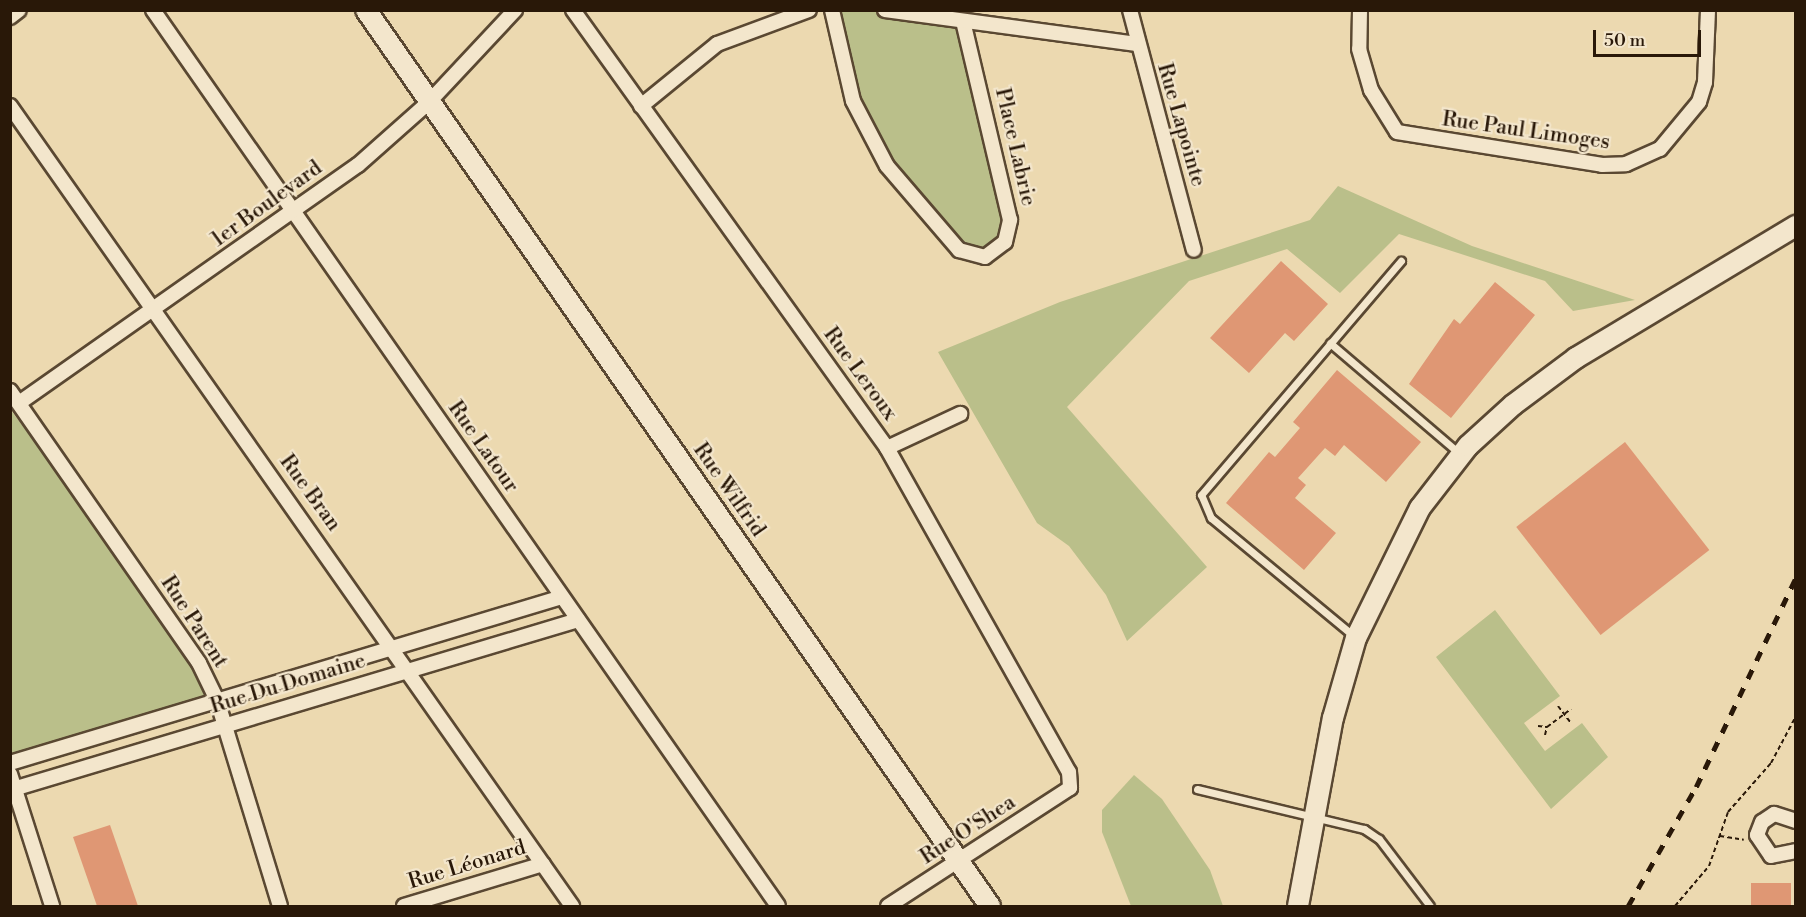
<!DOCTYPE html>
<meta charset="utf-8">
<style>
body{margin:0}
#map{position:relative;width:1806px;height:917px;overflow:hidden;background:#ecd9b0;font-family:"Libre Bodoni",serif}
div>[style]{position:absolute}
.green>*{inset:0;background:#babf8a}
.building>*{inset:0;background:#df9774;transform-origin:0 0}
.path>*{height:2px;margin-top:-1px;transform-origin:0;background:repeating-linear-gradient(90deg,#291808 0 4.5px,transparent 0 7.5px)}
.roads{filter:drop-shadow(2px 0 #5a4832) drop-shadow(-2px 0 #5a4832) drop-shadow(0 2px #5a4832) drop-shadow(0 -2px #5a4832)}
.lane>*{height:7px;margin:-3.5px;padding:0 3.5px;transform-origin:3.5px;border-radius:3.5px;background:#f3e6cc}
.street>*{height:14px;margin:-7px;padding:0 7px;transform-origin:7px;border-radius:7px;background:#f3e6cc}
.secondary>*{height:20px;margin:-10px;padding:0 10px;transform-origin:10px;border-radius:10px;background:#f3e6cc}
.rail>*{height:4.5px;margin-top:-2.25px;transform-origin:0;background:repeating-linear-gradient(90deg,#291808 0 10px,transparent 0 20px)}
span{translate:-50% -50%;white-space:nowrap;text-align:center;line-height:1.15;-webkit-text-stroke:4.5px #f3e6cc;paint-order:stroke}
.street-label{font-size:21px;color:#291808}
.frame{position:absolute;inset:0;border:12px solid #291808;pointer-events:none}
.scale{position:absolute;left:1593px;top:30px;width:108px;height:27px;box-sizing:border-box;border:3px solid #291808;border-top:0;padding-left:8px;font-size:18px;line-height:21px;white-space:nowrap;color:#291808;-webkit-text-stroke:4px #f3e6cc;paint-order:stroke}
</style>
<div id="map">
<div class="green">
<i style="clip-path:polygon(832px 11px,886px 11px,963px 21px,1003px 177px,1005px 242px,985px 257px,959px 250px,931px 223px,853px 101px)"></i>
<i style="clip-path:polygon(1338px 186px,1472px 246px,1635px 300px,1573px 311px,1545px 281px,1399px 234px,1340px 293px,1287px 249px,1189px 281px,1067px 407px,1207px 567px,1127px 641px,1106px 595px,1069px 546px,1037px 523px,938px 352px,1060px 302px,1310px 220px)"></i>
<i style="clip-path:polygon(10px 409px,199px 663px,217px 700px,11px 763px)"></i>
<i style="clip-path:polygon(1495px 610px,1560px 696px,1524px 723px,1545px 751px,1582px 723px,1608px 757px,1551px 809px,1436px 657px)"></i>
<i style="clip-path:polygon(1134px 775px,1162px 799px,1210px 870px,1223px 906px,1131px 906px,1102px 832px,1102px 810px)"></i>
</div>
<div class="building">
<i style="clip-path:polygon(1281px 261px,1328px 304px,1294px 341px,1285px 333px,1249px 373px,1210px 338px)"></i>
<i style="clip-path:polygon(1495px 282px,1535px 315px,1451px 418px,1409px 384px,1454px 319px,1460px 324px)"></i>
<i style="clip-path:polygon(1337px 370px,1421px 442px,1386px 482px,1344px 445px,1335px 456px,1325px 448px,1298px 478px,1306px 485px,1295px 498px,1336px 533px,1304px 570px,1226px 503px,1269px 452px,1275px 457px,1300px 428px,1293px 422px)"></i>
<i style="left:1625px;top:442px;width:137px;height:138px;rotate:52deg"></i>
<i style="clip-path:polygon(110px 825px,138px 906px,97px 906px,73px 837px)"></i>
<i style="left:1751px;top:883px;width:40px;height:23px"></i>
</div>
<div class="path">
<i style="left:1558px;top:706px;width:20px;rotate:53deg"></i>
<i style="left:1538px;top:726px;width:9px;rotate:6deg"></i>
<i style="left:1547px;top:727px;width:30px;rotate:-37deg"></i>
<i style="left:1545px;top:735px;width:8px;rotate:-76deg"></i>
<i style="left:1720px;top:836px;width:24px;rotate:9deg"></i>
<i style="left:1675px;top:906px;width:52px;rotate:-49.6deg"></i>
<i style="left:1709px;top:866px;width:57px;rotate:-70.6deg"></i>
<i style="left:1728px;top:812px;width:65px;rotate:-48.7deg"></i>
<i style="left:1771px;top:763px;width:53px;rotate:-62deg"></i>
</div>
<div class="roads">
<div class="lane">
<i style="left:1330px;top:343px;width:170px;rotate:40.5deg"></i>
<i style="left:1355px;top:637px;width:187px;rotate:-140.4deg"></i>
<i style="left:1211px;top:518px;width:25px;rotate:-113deg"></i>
<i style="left:1201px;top:495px;width:308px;rotate:-49.5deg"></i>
<i style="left:1197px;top:789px;width:172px;rotate:13.5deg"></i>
<i style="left:1364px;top:829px;width:18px;rotate:34deg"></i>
<i style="left:1379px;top:839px;width:84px;rotate:52.7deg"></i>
</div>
<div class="street">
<i style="left:153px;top:10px;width:1092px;rotate:55.1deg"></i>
<i style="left:573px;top:10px;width:539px;rotate:54.36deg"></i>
<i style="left:887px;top:448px;width:372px;rotate:60.7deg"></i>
<i style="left:1069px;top:772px;width:16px;rotate:86deg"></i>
<i style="left:1070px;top:788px;width:217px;rotate:147deg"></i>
<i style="left:832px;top:10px;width:93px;rotate:77deg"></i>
<i style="left:853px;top:101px;width:73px;rotate:62.4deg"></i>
<i style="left:887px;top:166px;width:111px;rotate:49.4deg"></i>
<i style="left:959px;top:250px;width:27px;rotate:15deg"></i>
<i style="left:985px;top:257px;width:25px;rotate:-37deg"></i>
<i style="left:1005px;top:242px;width:23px;rotate:-77deg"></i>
<i style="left:1010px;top:220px;width:204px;rotate:-103.3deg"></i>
<i style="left:885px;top:10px;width:254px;rotate:7.7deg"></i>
<i style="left:1130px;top:10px;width:248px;rotate:75.1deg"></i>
<i style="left:1360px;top:10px;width:39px;rotate:91deg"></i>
<i style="left:1359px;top:49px;width:43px;rotate:73.7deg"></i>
<i style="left:1371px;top:90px;width:49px;rotate:58.2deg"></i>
<i style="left:1397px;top:132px;width:208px;rotate:9.1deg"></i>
<i style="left:1602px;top:165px;width:24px;rotate:-2deg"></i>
<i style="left:1626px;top:164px;width:37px;rotate:-24deg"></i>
<i style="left:1660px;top:149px;width:61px;rotate:-50.3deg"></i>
<i style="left:1699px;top:102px;width:21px;rotate:-73deg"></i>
<i style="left:1705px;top:82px;width:72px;rotate:-87.6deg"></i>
<i style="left:10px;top:17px;width:11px;rotate:-38deg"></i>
<i style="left:10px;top:106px;width:978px;rotate:54.91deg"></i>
<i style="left:641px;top:106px;width:98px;rotate:-39.2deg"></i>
<i style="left:717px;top:44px;width:98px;rotate:-20.3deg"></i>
<i style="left:10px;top:391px;width:331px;rotate:55.2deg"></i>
<i style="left:199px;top:663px;width:41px;rotate:64.1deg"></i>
<i style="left:217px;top:700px;width:215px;rotate:73deg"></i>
<i style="left:19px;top:403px;width:414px;rotate:-35.1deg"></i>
<i style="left:358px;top:165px;width:95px;rotate:-41.6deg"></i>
<i style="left:429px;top:102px;width:126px;rotate:-46.9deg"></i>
<i style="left:887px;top:448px;width:81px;rotate:-25deg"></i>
<i style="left:10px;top:763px;width:576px;rotate:-16.74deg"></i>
<i style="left:10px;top:774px;width:139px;rotate:72.3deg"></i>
<i style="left:10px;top:790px;width:593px;rotate:-16.66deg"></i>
<i style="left:1796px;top:821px;width:23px;rotate:-162deg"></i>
<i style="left:1774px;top:814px;width:14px;rotate:146deg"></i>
<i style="left:1762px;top:822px;width:14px;rotate:111deg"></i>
<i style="left:1757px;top:835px;width:25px;rotate:56deg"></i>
<i style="left:1771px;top:856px;width:25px;rotate:-11deg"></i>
<i style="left:404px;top:906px;width:145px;rotate:-16.8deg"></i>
</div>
<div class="secondary">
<i style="left:366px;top:10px;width:1092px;rotate:55.15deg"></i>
<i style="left:1298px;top:906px;width:191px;rotate:-79.5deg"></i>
<i style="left:1333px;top:718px;width:83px;rotate:-74deg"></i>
<i style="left:1356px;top:638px;width:145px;rotate:-63.8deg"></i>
<i style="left:1420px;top:508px;width:78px;rotate:-52.3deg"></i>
<i style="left:1468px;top:446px;width:61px;rotate:-42.3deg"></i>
<i style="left:1513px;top:405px;width:79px;rotate:-36.7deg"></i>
<i style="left:1576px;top:358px;width:257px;rotate:-31deg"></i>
</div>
</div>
<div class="rail">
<i style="left:1628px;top:906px;width:137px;rotate:-60.3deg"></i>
<i style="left:1696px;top:787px;width:233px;rotate:-64.5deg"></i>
</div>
<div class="street-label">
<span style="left:1181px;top:125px;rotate:74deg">Rue Lapointe</span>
<span style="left:1526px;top:131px;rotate:8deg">Rue Paul Limoges</span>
<span style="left:1015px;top:147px;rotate:77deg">Place Labrie</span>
<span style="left:267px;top:204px;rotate:-36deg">1er Boulevard</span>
<span style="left:860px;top:374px;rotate:54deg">Rue Leroux</span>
<span style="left:483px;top:447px;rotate:55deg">Rue Latour</span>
<span style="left:729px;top:490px;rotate:55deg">Rue Wilfrid</span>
<span style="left:310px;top:493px;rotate:54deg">Rue Bran</span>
<span style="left:194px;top:622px;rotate:57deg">Rue Parent</span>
<span style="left:288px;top:684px;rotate:-17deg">Rue Du Domaine</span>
<span style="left:968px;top:830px;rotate:-33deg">Rue O'Shea</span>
<span style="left:467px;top:865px;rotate:-17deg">Rue Léonard</span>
</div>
<div class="frame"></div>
<div class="scale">50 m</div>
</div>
